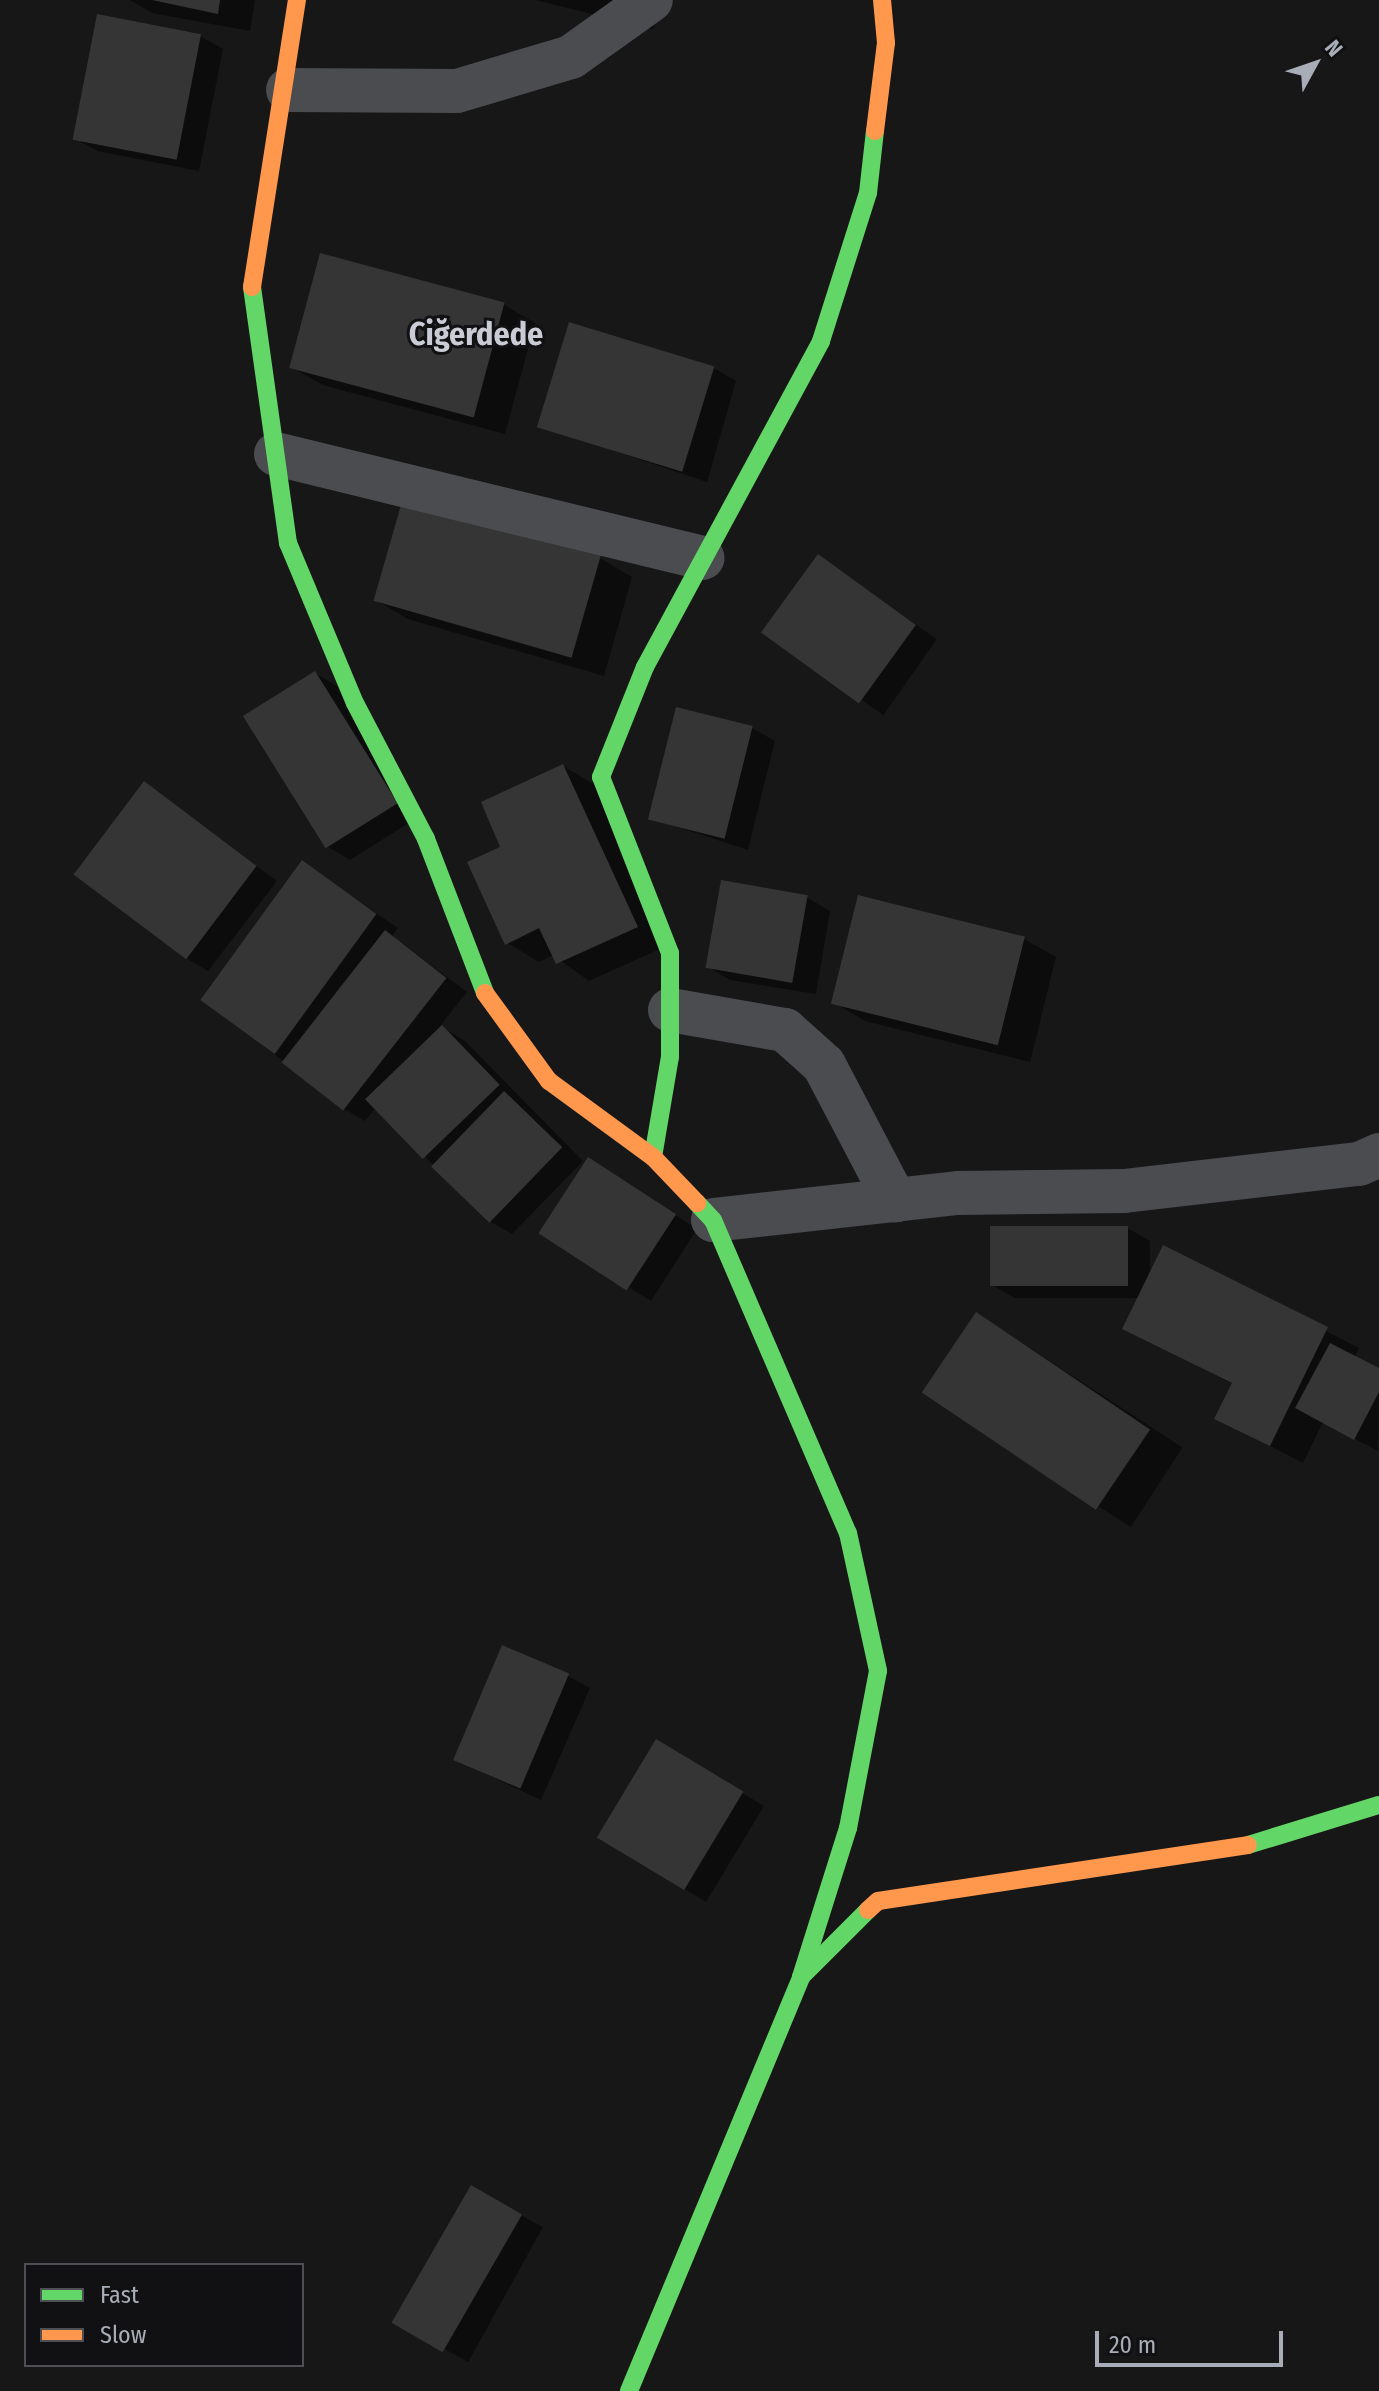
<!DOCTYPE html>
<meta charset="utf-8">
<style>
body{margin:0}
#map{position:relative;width:1379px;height:2391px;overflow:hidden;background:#171717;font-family:"Fira Sans Condensed",sans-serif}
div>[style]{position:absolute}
.shadow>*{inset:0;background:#0007;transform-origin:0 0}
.building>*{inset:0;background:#353536;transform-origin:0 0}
.street>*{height:44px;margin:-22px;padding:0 22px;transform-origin:22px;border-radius:22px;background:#4b4c50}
.fast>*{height:18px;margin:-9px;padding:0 9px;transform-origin:9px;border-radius:9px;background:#63d668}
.slow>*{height:18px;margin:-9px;padding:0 9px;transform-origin:9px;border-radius:9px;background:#ff974d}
span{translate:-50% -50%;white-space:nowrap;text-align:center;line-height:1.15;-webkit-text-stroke:6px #111113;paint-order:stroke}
.quarter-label{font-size:32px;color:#c9ccd4;font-weight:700}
.legend{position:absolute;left:24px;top:2263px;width:280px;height:104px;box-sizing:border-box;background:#111113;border:2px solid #4d4f55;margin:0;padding:10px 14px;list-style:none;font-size:24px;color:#a8adb8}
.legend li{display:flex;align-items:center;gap:16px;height:40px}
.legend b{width:40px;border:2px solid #4d4f55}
.north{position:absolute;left:1275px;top:24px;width:80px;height:80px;-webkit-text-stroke:6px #111113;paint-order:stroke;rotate:50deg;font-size:22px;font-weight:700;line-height:32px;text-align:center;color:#a8adb8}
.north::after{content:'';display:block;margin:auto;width:28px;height:36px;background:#a8adb8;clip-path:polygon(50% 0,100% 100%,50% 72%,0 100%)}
.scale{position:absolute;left:1095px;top:2331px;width:188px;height:36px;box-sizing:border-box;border:4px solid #a8adb8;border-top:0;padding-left:10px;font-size:24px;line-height:28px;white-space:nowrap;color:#a8adb8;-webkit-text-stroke:6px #111113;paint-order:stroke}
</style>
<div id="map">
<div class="shadow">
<i style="clip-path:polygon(130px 0,255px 0,250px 31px,152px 13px)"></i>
<i style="clip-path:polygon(535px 0,660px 0,653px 29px)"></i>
<i style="clip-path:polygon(200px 36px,223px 49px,199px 171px,98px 151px,75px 139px)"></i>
<i style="clip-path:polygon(503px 304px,535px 323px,505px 434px,323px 385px,291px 367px)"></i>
<i style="clip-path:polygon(714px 368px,736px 381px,707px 482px,540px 426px)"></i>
<i style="left:818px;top:556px;width:145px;height:93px;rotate:35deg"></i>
<i style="clip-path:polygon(600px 558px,632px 577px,604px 676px,408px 619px,376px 600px)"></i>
<i style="clip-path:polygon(315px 673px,337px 686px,420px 816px,350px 860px,328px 847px)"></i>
<i style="clip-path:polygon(752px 728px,775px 741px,748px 850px,650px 818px)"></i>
<i style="clip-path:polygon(563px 766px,595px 785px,669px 945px,589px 981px,553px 955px,539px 962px,507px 943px,503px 848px)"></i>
<i style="clip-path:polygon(145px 783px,277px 881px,208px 971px,186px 958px)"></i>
<i style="clip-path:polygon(303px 863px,398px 928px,392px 936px,467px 992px,440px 1026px,465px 1041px,583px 1161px,512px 1234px,489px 1221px,376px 1107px,365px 1121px,343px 1108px,205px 1000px)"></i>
<i style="clip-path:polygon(722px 883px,808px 898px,830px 911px,816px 994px,730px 980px,708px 967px)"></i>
<i style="clip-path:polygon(1024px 939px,1056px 957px,1030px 1062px,865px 1021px,833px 1002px)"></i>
<i style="clip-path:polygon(611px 1173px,697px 1229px,651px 1301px,542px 1233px)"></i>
<i style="clip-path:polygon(1127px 1228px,1150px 1241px,1150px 1277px,1164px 1248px,1359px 1348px,1354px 1358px,1379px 1371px,1378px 1451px,1323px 1422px,1303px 1463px,1217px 1418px,1234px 1385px,1125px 1328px,1139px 1298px,1015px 1298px,992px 1285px)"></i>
<i style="left:977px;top:1314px;width:245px;height:95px;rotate:33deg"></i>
<i style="clip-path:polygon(568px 1676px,590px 1688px,541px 1800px,454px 1759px)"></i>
<i style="clip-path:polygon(679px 1755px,764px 1806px,706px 1902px,598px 1836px)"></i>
<i style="left:472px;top:2188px;width:81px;height:154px;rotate:29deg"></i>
</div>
<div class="building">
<i style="clip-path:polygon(152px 0,220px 0,218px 14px)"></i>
<i style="left:97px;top:14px;width:106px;height:128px;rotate:11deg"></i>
<i style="left:320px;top:253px;width:191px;height:119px;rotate:15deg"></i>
<i style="left:569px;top:322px;width:152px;height:110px;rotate:17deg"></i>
<i style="left:403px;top:498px;width:206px;height:107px;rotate:16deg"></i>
<i style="left:818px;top:554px;width:121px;height:97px;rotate:36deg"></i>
<i style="left:315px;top:671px;width:156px;height:85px;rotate:58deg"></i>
<i style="left:676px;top:707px;width:79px;height:116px;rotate:14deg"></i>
<i style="clip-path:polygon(563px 764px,638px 927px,556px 964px,539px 928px,505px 945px,467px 862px,500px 847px,481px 802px)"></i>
<i style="left:144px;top:781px;width:141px;height:117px;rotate:37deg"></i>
<i style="left:302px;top:860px;width:92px;height:173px;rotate:36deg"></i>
<i style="left:721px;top:880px;width:88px;height:89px;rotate:10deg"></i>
<i style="left:858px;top:895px;width:172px;height:112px;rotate:14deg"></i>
<i style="left:385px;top:930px;width:78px;height:168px;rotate:38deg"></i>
<i style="left:442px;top:1025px;width:83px;height:107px;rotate:46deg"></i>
<i style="left:504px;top:1091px;width:81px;height:105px;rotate:44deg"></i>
<i style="left:588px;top:1157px;width:105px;height:91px;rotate:33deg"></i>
<i style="left:990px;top:1226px;width:138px;height:60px"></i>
<i style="clip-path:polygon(1163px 1245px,1328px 1327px,1270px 1446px,1214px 1419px,1232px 1383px,1122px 1329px)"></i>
<i style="left:976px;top:1312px;width:210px;height:97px;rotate:34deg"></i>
<i style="clip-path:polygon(1330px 1343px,1379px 1368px,1379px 1392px,1354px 1440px,1295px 1408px)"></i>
<i style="left:502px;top:1645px;width:73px;height:125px;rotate:23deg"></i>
<i style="left:656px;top:1739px;width:102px;height:115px;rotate:31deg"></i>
<i style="left:471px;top:2185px;width:59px;height:159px;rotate:30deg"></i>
</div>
<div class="street">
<i style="left:288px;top:90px;width:169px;rotate:0.3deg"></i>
<i style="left:457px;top:91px;width:119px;rotate:-16.6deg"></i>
<i style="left:571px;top:57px;width:98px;rotate:-35.5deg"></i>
<i style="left:276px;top:454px;width:439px;rotate:13.7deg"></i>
<i style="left:670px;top:1010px;width:117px;rotate:9.9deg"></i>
<i style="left:785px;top:1030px;width:52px;rotate:41.9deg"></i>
<i style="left:824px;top:1065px;width:153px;rotate:62.3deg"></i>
<i style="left:713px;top:1220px;width:246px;rotate:-6.3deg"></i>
<i style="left:958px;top:1193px;width:166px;rotate:-0.7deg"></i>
<i style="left:1124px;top:1191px;width:237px;rotate:-6.6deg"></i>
<i style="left:1359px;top:1164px;width:22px;rotate:-24deg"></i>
</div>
<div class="fast">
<i style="left:252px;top:287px;width:259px;rotate:82deg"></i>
<i style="left:288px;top:543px;width:173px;rotate:67.3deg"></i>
<i style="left:355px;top:703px;width:153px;rotate:62.4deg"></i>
<i style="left:426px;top:839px;width:165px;rotate:69deg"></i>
<i style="left:653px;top:1157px;width:101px;rotate:-80.4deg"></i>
<i style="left:670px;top:1057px;width:104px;rotate:-90deg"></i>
<i style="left:670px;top:953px;width:189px;rotate:-111.4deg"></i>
<i style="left:601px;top:777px;width:118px;rotate:-68.2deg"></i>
<i style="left:645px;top:667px;width:370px;rotate:-61.6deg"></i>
<i style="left:821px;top:341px;width:155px;rotate:-72.4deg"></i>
<i style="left:868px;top:193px;width:62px;rotate:-83.6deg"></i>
<i style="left:697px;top:1203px;width:23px;rotate:47deg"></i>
<i style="left:713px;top:1220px;width:341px;rotate:66.7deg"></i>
<i style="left:848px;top:1533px;width:141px;rotate:77.7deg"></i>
<i style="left:878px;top:1671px;width:160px;rotate:100.8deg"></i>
<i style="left:848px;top:1828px;width:156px;rotate:107.5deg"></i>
<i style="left:1248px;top:1845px;width:137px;rotate:-17deg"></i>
<i style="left:629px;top:2391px;width:448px;rotate:-67.4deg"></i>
<i style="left:801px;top:1977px;width:95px;rotate:-45deg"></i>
</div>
<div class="slow">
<i style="left:875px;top:131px;width:89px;rotate:-82.9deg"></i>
<i style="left:886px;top:43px;width:43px;rotate:-95.3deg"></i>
<i style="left:252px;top:287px;width:291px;rotate:-81.1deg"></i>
<i style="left:485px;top:993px;width:109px;rotate:54deg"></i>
<i style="left:549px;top:1081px;width:129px;rotate:36.2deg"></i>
<i style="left:653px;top:1157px;width:64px;rotate:46.3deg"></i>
<i style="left:868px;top:1910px;width:13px;rotate:-42deg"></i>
<i style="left:878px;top:1901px;width:374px;rotate:-8.6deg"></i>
</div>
<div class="quarter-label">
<span style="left:476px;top:334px">Ciğerdede</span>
</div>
<ul class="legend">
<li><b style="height:10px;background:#63d668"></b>Fast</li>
<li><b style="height:10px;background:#ff974d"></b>Slow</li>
</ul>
<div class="north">N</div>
<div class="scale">20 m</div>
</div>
